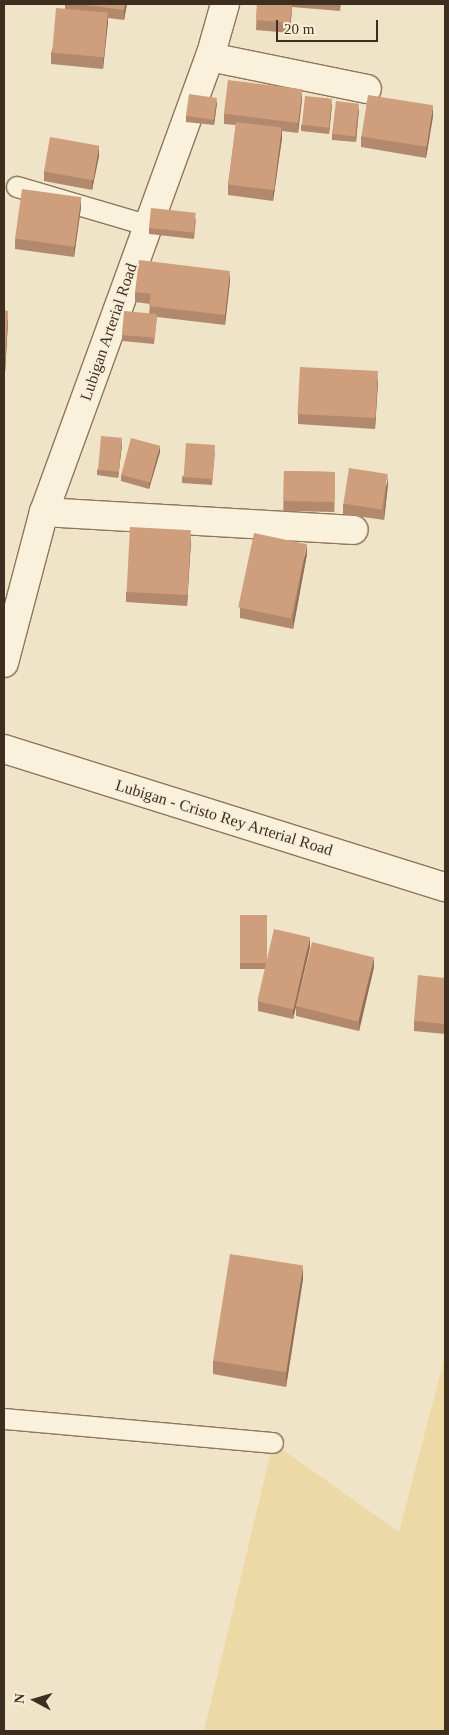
<!DOCTYPE html>
<style>
body{margin:0}
#map{position:relative;width:449px;height:1735px;overflow:hidden;background:#f0e4c8;font-family:Georgia,serif}
div>[style]{position:absolute}
.sand>*{inset:0;background:#ecd9a5}
.roads{filter:drop-shadow(1px 0 #8d765c) drop-shadow(-1px 0 #8d765c) drop-shadow(0 1px #8d765c) drop-shadow(0 -1px #8d765c)}
.lane>*{height:20px;margin:-10px;padding:0 10px;transform-origin:10px;border-radius:10px;background:#faf1dc}
.street>*{height:28px;margin:-14px;padding:0 14px;transform-origin:14px;border-radius:14px;background:#faf1dc}
.secondary>*{height:28px;margin:-14px;padding:0 14px;transform-origin:14px;border-radius:14px;background:#faf1dc}
.wall>*{inset:0;background:#b2896c;transform-origin:0 0}
.shaded-wall>*{inset:0;background:#916f58}
.building>*{inset:0;background:#cf9f7d;transform-origin:0 0}
span{translate:-50% -50%;white-space:nowrap;text-align:center;line-height:1.15;-webkit-text-stroke:4px #f7eed8;paint-order:stroke}
.street-label{font-size:16px;color:#3d2e20}
.frame{position:absolute;inset:0;border:5px solid #3d2e20;pointer-events:none}
.north{position:absolute;left:10px;top:1675px;width:50px;height:50px;-webkit-text-stroke:4px #f7eed8;paint-order:stroke;rotate:276deg;font-size:14px;font-weight:700;line-height:20px;text-align:center;color:#3d2e20}
.north::after{content:'';display:block;margin:auto;width:18px;height:22px;background:#3d2e20;clip-path:polygon(50% 0,100% 100%,50% 72%,0 100%)}
.scale{position:absolute;left:276px;top:20px;width:102px;height:22px;box-sizing:border-box;border:2px solid #3d2e20;border-top:0;padding-left:6px;font-size:15px;line-height:18px;white-space:nowrap;color:#3d2e20;-webkit-text-stroke:4px #f7eed8;paint-order:stroke}
</style>
<div id="map">
<div class="sand">
<i style="clip-path:polygon(445px 1356px,445px 1731px,204px 1731px,273px 1443px,399px 1532px)"></i>
</div>
<div class="roads">
<div class="lane">
<i style="left:17px;top:187px;width:134px;rotate:16.4deg"></i>
<i style="left:4px;top:1419px;width:270px;rotate:5.1deg"></i>
</div>
<div class="street">
<i style="left:210px;top:57px;width:160px;rotate:11.5deg"></i>
<i style="left:44px;top:512px;width:310px;rotate:3.3deg"></i>
</div>
<div class="secondary">
<i style="left:4px;top:663px;width:156px;rotate:-75.2deg"></i>
<i style="left:44px;top:512px;width:484px;rotate:-70deg"></i>
<i style="left:210px;top:57px;width:55px;rotate:-74.2deg"></i>
<i style="left:4px;top:749px;width:462px;rotate:17.4deg"></i>
</div>
</div>
<div class="wall">
<i style="clip-path:polygon(65px 4px,127px 4px,124px 20px,108px 18px,103px 69px,51px 64px,51px 53px,65px 9px)"></i>
<i style="clip-path:polygon(257px 4px,341px 4px,340px 11px,292px 7px,290px 33px,256px 30px)"></i>
<i style="clip-path:polygon(302px 99px,298px 133px,282px 131px,282px 138px,273px 201px,228px 195px,228px 184px,236px 125px,224px 124px,224px 114px)"></i>
<i style="clip-path:polygon(217px 103px,214px 125px,186px 122px,186px 116px)"></i>
<i style="clip-path:polygon(332px 104px,329px 134px,301px 131px,301px 125px)"></i>
<i style="clip-path:polygon(359px 109px,356px 142px,332px 140px,332px 134px)"></i>
<i style="clip-path:polygon(433px 116px,426px 158px,361px 147px,361px 136px)"></i>
<i style="clip-path:polygon(99px 156px,92px 190px,44px 181px,44px 171px)"></i>
<i style="clip-path:polygon(81px 207px,74px 257px,15px 249px,15px 239px)"></i>
<i style="clip-path:polygon(196px 219px,194px 239px,149px 234px,149px 228px)"></i>
<i style="clip-path:polygon(230px 281px,225px 325px,157px 317px,154px 344px,122px 341px,122px 335px,149px 314px,150px 304px,135px 302px,135px 292px)"></i>
<i style="clip-path:polygon(4px 310px,8px 321px,5px 373px,4px 373px)"></i>
<i style="clip-path:polygon(378px 381px,375px 429px,298px 424px,298px 414px)"></i>
<i style="clip-path:polygon(122px 444px,118px 478px,97px 475px,97px 470px)"></i>
<i style="clip-path:polygon(215px 451px,212px 485px,182px 483px,182px 477px)"></i>
<i style="clip-path:polygon(160px 452px,149px 489px,121px 481px,121px 475px)"></i>
<i style="left:284px;top:471px;width:51px;height:40px;rotate:1deg"></i>
<i style="clip-path:polygon(388px 484px,384px 520px,343px 514px,343px 504px)"></i>
<i style="clip-path:polygon(191px 540px,187px 606px,126px 602px,126px 592px)"></i>
<i style="clip-path:polygon(307px 554px,293px 629px,240px 618px,240px 608px)"></i>
<i style="left:240px;top:915px;width:27px;height:54px"></i>
<i style="clip-path:polygon(310px 947px,293px 1019px,258px 1011px,258px 1001px)"></i>
<i style="clip-path:polygon(374px 967px,359px 1031px,296px 1016px,296px 1006px)"></i>
<i style="clip-path:polygon(445px 978px,445px 1034px,414px 1031px,414px 1021px)"></i>
<i style="clip-path:polygon(303px 1279px,286px 1387px,213px 1374px,213px 1361px)"></i>
</div>
<div class="shaded-wall">
<i style="clip-path:polygon(125px 4px,127px 4px,124px 20px,124px 10px)"></i>
<i style="clip-path:polygon(292px 4px,292px 7px,290px 33px,290px 23px)"></i>
<i style="clip-path:polygon(108px 13px,108px 23px,103px 69px,103px 59px)"></i>
<i style="clip-path:polygon(302px 89px,302px 99px,298px 133px,298px 123px)"></i>
<i style="clip-path:polygon(217px 98px,217px 103px,214px 125px,214px 119px)"></i>
<i style="clip-path:polygon(332px 99px,332px 104px,329px 134px,329px 128px)"></i>
<i style="clip-path:polygon(359px 104px,359px 109px,356px 142px,356px 137px)"></i>
<i style="clip-path:polygon(433px 105px,433px 116px,426px 158px,426px 148px)"></i>
<i style="clip-path:polygon(282px 128px,282px 138px,273px 201px,273px 191px)"></i>
<i style="clip-path:polygon(99px 146px,99px 156px,92px 190px,92px 180px)"></i>
<i style="clip-path:polygon(81px 197px,81px 207px,74px 257px,74px 247px)"></i>
<i style="clip-path:polygon(230px 271px,230px 281px,225px 325px,225px 315px)"></i>
<i style="clip-path:polygon(8px 311px,8px 321px,5px 373px,5px 362px)"></i>
<i style="clip-path:polygon(378px 371px,378px 381px,375px 429px,375px 418px)"></i>
<i style="clip-path:polygon(122px 438px,122px 444px,118px 478px,118px 472px)"></i>
<i style="clip-path:polygon(160px 446px,160px 452px,149px 489px,149px 483px)"></i>
<i style="clip-path:polygon(388px 474px,388px 484px,384px 520px,384px 510px)"></i>
<i style="clip-path:polygon(191px 530px,191px 540px,187px 606px,187px 596px)"></i>
<i style="clip-path:polygon(307px 544px,307px 554px,293px 629px,293px 618px)"></i>
<i style="clip-path:polygon(310px 937px,310px 947px,293px 1019px,293px 1009px)"></i>
<i style="clip-path:polygon(374px 957px,374px 967px,359px 1031px,359px 1020px)"></i>
<i style="clip-path:polygon(303px 1266px,303px 1279px,286px 1387px,286px 1373px)"></i>
</div>
<div class="building">
<i style="clip-path:polygon(79px 4px,125px 4px,124px 10px)"></i>
<i style="clip-path:polygon(257px 4px,292px 4px,290px 23px,256px 20px)"></i>
<i style="left:56px;top:8px;width:52px;height:45px;rotate:5deg"></i>
<i style="left:228px;top:80px;width:75px;height:34px;rotate:7deg"></i>
<i style="left:189px;top:94px;width:28px;height:22px;rotate:8deg"></i>
<i style="left:368px;top:95px;width:66px;height:42px;rotate:9deg"></i>
<i style="left:305px;top:96px;width:27px;height:29px;rotate:6deg"></i>
<i style="left:336px;top:101px;width:23px;height:33px;rotate:7deg"></i>
<i style="left:236px;top:122px;width:46px;height:63px;rotate:7deg"></i>
<i style="left:50px;top:137px;width:50px;height:35px;rotate:10deg"></i>
<i style="left:22px;top:189px;width:60px;height:50px;rotate:8deg"></i>
<i style="left:151px;top:208px;width:45px;height:20px;rotate:6deg"></i>
<i style="clip-path:polygon(139px 260px,230px 271px,225px 315px,149px 306px,151px 294px,135px 292px)"></i>
<i style="clip-path:polygon(4px 310px,8px 311px,5px 362px,4px 362px)"></i>
<i style="left:124px;top:311px;width:33px;height:24px;rotate:5deg"></i>
<i style="left:300px;top:367px;width:78px;height:47px;rotate:3deg"></i>
<i style="left:101px;top:436px;width:21px;height:34px;rotate:5deg"></i>
<i style="left:131px;top:438px;width:30px;height:38px;rotate:15deg"></i>
<i style="left:186px;top:443px;width:29px;height:34px;rotate:4deg"></i>
<i style="left:349px;top:468px;width:39px;height:36px;rotate:9deg"></i>
<i style="left:284px;top:471px;width:51px;height:30px;rotate:1deg"></i>
<i style="left:130px;top:527px;width:61px;height:65px;rotate:3deg"></i>
<i style="left:254px;top:533px;width:54px;height:76px;rotate:12deg"></i>
<i style="left:240px;top:915px;width:27px;height:48px"></i>
<i style="left:274px;top:929px;width:37px;height:74px;rotate:13deg"></i>
<i style="left:312px;top:942px;width:64px;height:66px;rotate:14deg"></i>
<i style="clip-path:polygon(418px 975px,445px 978px,445px 1024px,414px 1021px)"></i>
<i style="left:230px;top:1254px;width:74px;height:108px;rotate:9deg"></i>
</div>
<div class="street-label">
<span style="left:109px;top:332px;rotate:-71deg">Lubigan Arterial Road</span>
<span style="left:224px;top:818px;rotate:17deg">Lubigan - Cristo Rey Arterial Road</span>
</div>
<div class="frame"></div>
<div class="north">N</div>
<div class="scale">20 m</div>
</div>
